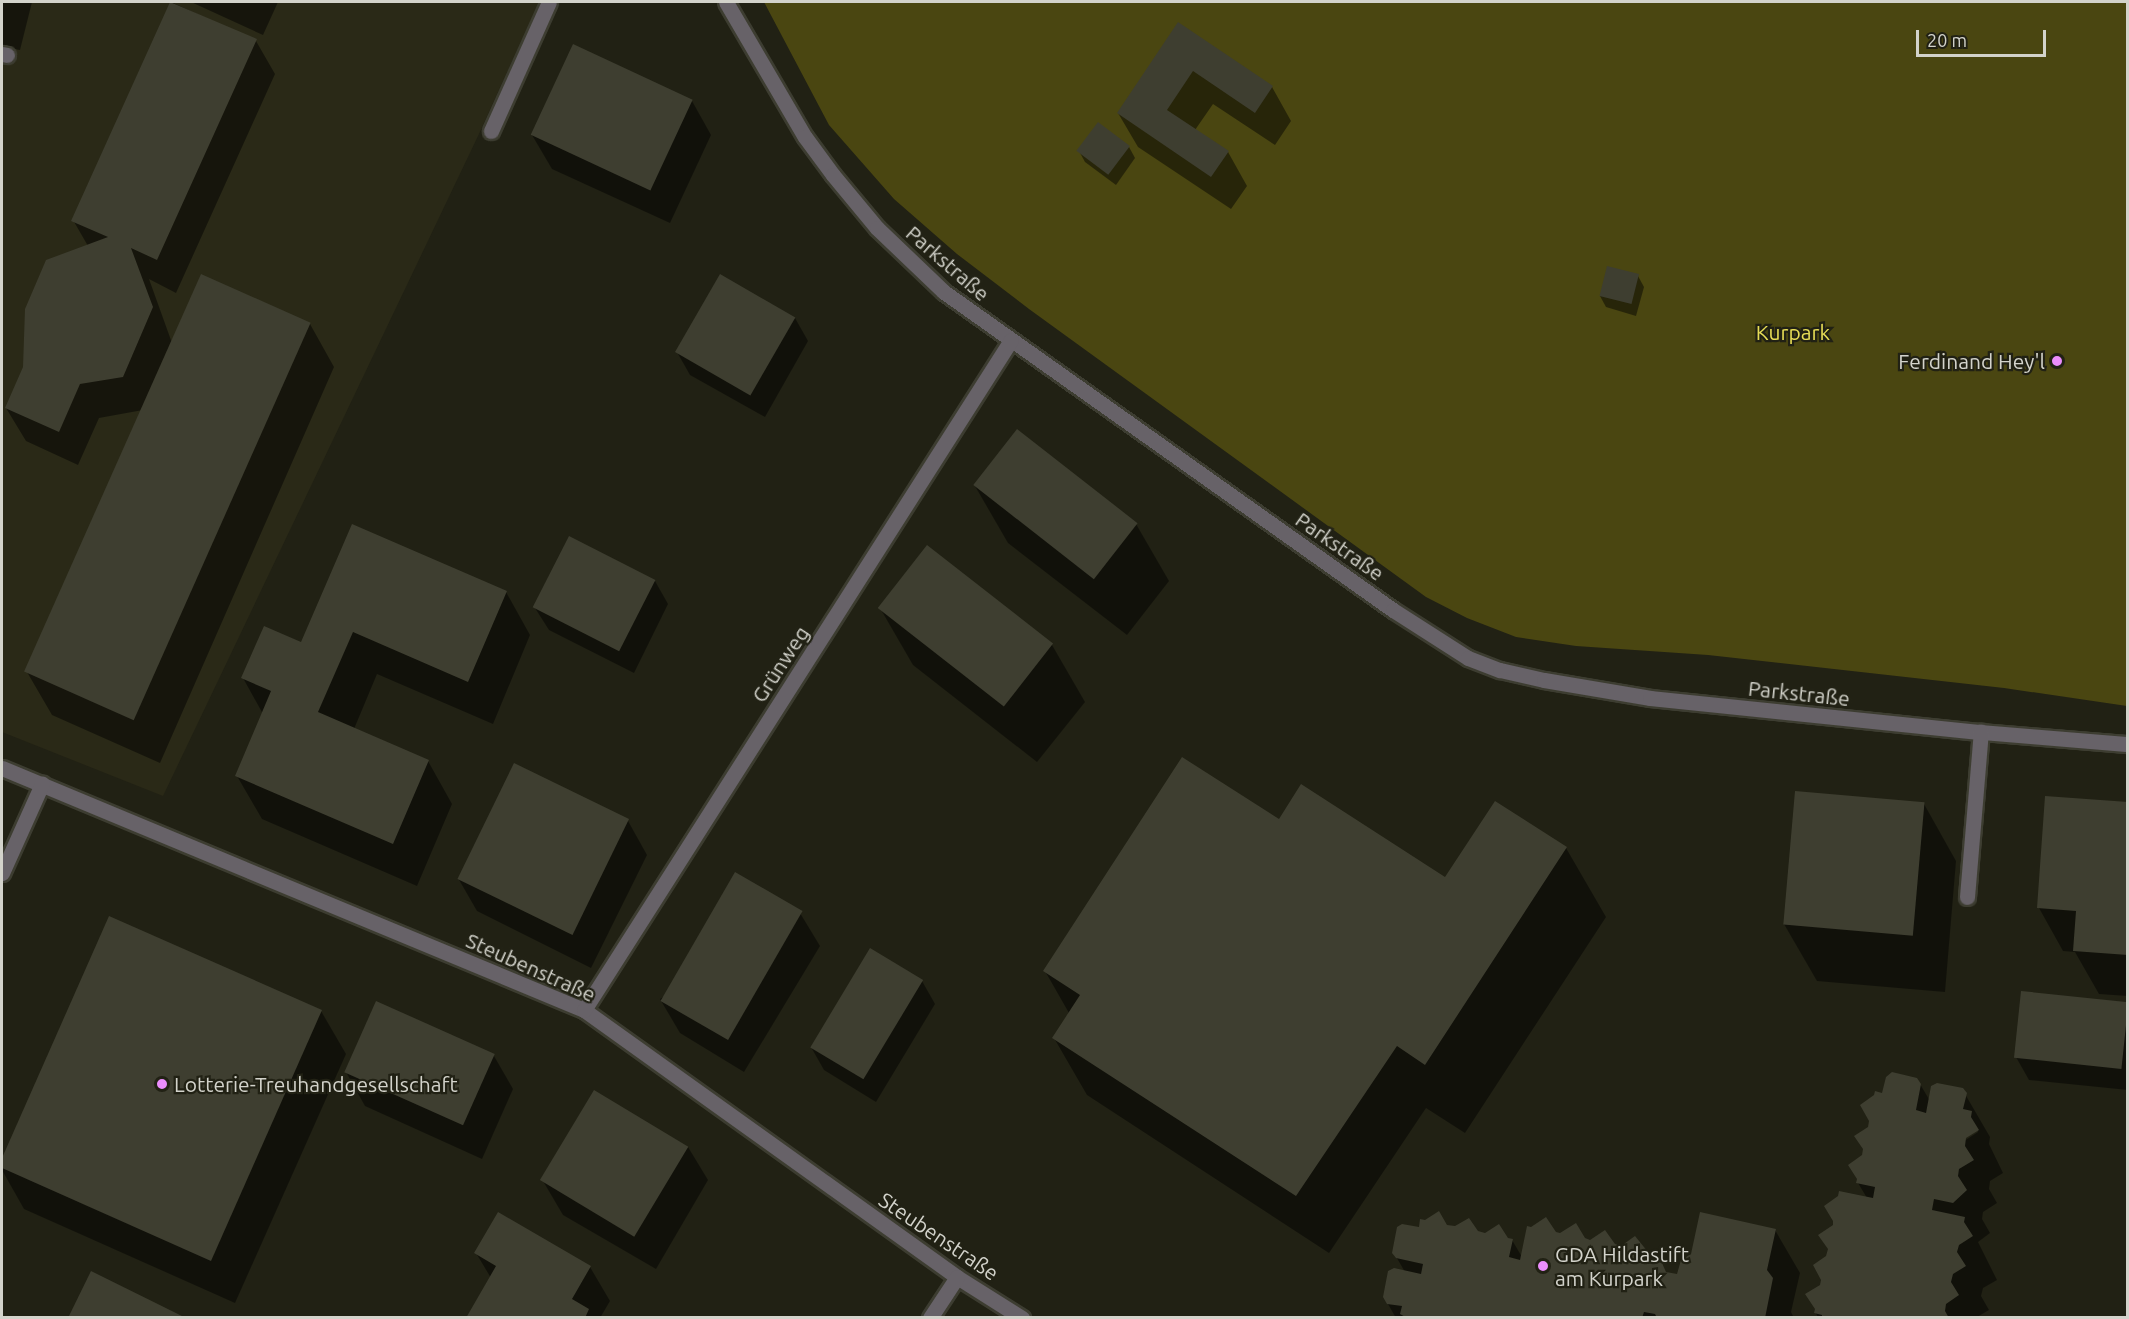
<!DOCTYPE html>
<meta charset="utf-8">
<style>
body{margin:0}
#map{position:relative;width:2129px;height:1319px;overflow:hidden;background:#212114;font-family:Ubuntu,sans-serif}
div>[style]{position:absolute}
.built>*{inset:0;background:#2a2917}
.green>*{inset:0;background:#4a4611}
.shadow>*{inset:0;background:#0007}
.building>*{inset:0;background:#3e3e30;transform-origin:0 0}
.roads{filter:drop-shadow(2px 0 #3d3d31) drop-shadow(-2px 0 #3d3d31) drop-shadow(0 2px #3d3d31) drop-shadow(0 -2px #3d3d31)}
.minor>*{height:15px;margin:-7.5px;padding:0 7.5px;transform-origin:7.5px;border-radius:7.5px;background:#676268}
.dots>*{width:16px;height:16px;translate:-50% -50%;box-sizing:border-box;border:3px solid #212114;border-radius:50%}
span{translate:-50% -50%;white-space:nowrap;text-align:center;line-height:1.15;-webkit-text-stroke:4.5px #212114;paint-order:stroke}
.street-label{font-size:21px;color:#d3d3cb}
.park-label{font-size:21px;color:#e7dd56}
.poi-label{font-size:21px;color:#d3d3cb}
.right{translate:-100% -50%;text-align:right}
.left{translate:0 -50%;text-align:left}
.frame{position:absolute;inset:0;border:3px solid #d3d3cb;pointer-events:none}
.scale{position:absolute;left:1916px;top:30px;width:130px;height:27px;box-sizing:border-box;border:3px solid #d3d3cb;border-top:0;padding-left:8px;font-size:18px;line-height:21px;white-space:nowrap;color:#d3d3cb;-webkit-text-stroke:4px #212114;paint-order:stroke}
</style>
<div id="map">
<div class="built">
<i style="clip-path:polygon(2px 2px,539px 2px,478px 136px,163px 796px,2px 732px)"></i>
</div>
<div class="green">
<i style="clip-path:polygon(764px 2px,2127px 2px,2127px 706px,2004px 688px,1708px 655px,1576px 646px,1516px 637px,1467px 618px,1426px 597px,1029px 309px,957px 254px,894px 199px,829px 125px)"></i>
</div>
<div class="shadow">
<i style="clip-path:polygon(2px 2px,32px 2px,20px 50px,2px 47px)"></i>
<i style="clip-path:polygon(171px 2px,256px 41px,275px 74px,176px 293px,149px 279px,172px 343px,310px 324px,334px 367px,160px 763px,52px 715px,27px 672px,143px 410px,99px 418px,78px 465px,26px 441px,6px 408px,88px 246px,73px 220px)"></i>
<i style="clip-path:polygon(191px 2px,278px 2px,263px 35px)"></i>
<i style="clip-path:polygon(1179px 24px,1272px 87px,1291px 121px,1275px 145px,1213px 104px,1195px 130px,1228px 152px,1247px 186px,1231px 209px,1138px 147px,1118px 113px)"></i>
<i style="clip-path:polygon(692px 101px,711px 135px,670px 223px,552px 169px,532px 135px)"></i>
<i style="clip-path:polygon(1129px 147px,1135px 158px,1116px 185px,1085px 162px,1079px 151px)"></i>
<i style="clip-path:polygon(1638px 276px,1644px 287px,1636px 316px,1606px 307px,1600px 296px)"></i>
<i style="clip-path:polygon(795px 318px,808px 341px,765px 417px,690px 375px,677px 352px)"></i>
<i style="clip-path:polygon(975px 486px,1136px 524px,1169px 581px,1127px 635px,1008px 543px)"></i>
<i style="clip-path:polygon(927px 548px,1052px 645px,1085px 702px,1037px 762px,913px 665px,880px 608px)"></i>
<i style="clip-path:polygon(655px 581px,668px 604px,634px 673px,549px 630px,535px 608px)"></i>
<i style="clip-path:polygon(506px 592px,530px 635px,493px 724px,377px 674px,354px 729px,428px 761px,452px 804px,417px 886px,262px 819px,237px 776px,263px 714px,243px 678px,302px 644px)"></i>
<i style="clip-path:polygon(1924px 804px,1956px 861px,1945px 992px,1817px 981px,1784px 924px)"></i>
<i style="clip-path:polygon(2128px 804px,2128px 996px,2099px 994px,2075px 952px,2063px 951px,2039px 908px)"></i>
<i style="clip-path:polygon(628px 821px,647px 855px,591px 968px,477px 911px,458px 878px)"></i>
<i style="clip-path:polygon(1279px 821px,1444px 878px,1566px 848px,1606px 917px,1465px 1133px,1426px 1108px,1329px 1253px,1087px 1095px,1054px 1038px,1069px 1013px,1045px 971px)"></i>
<i style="clip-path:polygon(800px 913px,820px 946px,744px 1072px,680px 1033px,660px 999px)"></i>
<i style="clip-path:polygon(110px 918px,321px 1011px,346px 1054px,235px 1303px,24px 1209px,2px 1170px,2px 1162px)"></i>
<i style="clip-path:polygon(922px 981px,935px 1004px,876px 1102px,824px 1070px,811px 1047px)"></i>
<i style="clip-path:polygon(2128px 1004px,2128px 1090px,2029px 1080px,2016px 1057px)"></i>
<i style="clip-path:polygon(494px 1056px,513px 1089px,482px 1159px,365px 1106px,346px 1072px)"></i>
<i style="clip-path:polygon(evenodd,1920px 1084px,1930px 1101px,1965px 1094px,1990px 1137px,1989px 1144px,2003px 1173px,1990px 1181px,1989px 1189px,1997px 1203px,1983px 1212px,1982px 1219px,1990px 1233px,1978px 1242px,1997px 1280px,1983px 1288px,1981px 1296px,1989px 1310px,1977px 1317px,1818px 1318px,1816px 1313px,1827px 1257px,1867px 1198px,1858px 1183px,1869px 1127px,1883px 1094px,1920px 1084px,1978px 1129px,1978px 1132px,1961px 1143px,1959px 1141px,1978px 1129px)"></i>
<i style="clip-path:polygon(688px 1147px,708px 1180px,656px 1269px,563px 1215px,543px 1181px)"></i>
<i style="clip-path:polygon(1446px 1226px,1512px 1240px,1522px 1257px,1555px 1233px,1614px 1246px,1647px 1253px,1653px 1262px,1666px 1273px,1678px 1275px,1775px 1230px,1800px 1273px,1791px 1312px,1794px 1318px,1396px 1318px,1384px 1297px,1405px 1272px,1394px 1253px,1420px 1229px)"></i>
<i style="clip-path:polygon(476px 1253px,590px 1267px,610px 1301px,600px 1318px,468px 1318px,491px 1278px)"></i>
</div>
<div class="building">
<i style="clip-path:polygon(170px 2px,257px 39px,157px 260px,131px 248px,153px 307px,123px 377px,80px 384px,59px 432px,5px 408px,23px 367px,25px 309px,46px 260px,108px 237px,71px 221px)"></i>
<i style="clip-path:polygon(1178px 22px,1273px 86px,1255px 113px,1193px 71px,1167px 110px,1229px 151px,1211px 177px,1117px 113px)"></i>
<i style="left:573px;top:44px;width:132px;height:100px;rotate:25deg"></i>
<i style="left:1098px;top:122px;width:40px;height:36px;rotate:37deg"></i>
<i style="left:1607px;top:266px;width:33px;height:31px;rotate:14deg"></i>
<i style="left:201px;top:274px;width:120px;height:435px;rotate:24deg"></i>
<i style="left:720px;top:274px;width:87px;height:90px;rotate:30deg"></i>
<i style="left:1017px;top:429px;width:153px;height:71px;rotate:38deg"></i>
<i style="clip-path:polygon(352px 524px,507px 591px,468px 682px,353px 632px,318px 712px,429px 760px,393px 844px,235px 776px,271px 691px,241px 678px,264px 626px,301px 642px)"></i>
<i style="left:569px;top:536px;width:97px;height:80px;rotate:27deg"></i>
<i style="left:927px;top:545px;width:160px;height:80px;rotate:38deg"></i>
<i style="clip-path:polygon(1182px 757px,1279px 819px,1301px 784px,1445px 877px,1495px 801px,1567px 847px,1425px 1065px,1397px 1046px,1296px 1196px,1052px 1038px,1080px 995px,1043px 971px)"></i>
<i style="left:514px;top:763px;width:128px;height:129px;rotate:26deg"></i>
<i style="left:1795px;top:791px;width:130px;height:134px;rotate:5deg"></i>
<i style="clip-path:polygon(2045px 796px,2128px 802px,2128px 955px,2073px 951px,2076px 911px,2037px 908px)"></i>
<i style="left:735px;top:872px;width:78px;height:149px;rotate:30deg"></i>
<i style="clip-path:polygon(109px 916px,322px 1010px,211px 1261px,2px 1168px,2px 1158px)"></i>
<i style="left:870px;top:948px;width:62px;height:116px;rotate:31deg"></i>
<i style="left:2021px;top:991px;width:108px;height:67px;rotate:6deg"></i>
<i style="left:376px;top:1001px;width:130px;height:78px;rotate:24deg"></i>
<i style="clip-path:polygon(1892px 1072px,1917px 1078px,1921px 1084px,1916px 1110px,1926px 1113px,1931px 1086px,1937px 1083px,1963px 1088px,1967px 1093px,1963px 1109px,1972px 1111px,1971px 1117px,1979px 1130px,1966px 1138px,1965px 1146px,1974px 1160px,1959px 1169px,1958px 1176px,1967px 1190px,1953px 1203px,1934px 1199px,1932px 1210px,1965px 1217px,1964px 1222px,1973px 1236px,1959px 1245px,1957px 1252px,1966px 1266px,1953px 1274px,1951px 1282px,1959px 1295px,1946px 1304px,1945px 1311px,1949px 1318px,1822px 1318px,1822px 1315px,1814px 1313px,1815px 1309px,1805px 1294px,1820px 1285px,1821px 1280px,1813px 1265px,1826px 1256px,1828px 1249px,1818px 1235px,1833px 1225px,1833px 1221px,1824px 1206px,1838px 1196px,1839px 1191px,1873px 1198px,1875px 1187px,1856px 1183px,1857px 1179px,1848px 1165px,1862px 1155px,1863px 1149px,1854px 1136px,1868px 1127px,1869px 1121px,1860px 1105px,1874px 1095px,1875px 1091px,1882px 1093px,1886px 1077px)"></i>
<i style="left:594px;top:1090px;width:110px;height:105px;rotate:31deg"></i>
<i style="clip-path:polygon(1439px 1211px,1447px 1225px,1455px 1226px,1469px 1218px,1478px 1231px,1485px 1233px,1499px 1224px,1508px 1238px,1513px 1239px,1509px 1257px,1520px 1260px,1527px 1226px,1531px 1227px,1546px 1217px,1556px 1232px,1560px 1233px,1576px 1223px,1585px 1238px,1590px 1240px,1605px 1230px,1615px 1244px,1621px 1246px,1635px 1236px,1648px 1252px,1647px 1259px,1662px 1263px,1666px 1272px,1677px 1274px,1681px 1260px,1691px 1254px,1700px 1212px,1776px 1229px,1767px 1270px,1773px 1278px,1765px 1318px,1657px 1318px,1655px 1314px,1644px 1312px,1642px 1318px,1407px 1318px,1400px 1314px,1402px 1306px,1387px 1304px,1383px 1297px,1388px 1271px,1394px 1268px,1421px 1274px,1423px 1264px,1396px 1258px,1392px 1253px,1397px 1227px,1402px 1224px,1419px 1227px,1420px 1219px,1425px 1220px)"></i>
<i style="clip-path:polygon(498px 1212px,591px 1266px,572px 1299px,589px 1309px,585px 1318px,466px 1318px,496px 1266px,474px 1253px)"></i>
<i style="clip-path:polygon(91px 1271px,186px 1318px,68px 1318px)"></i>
</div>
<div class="roads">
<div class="minor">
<i style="left:726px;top:2px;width:156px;rotate:59.7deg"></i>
<i style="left:805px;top:137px;width:47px;rotate:53.6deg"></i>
<i style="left:833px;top:175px;width:69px;rotate:50.3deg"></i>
<i style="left:877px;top:228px;width:93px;rotate:43.7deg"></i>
<i style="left:944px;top:292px;width:550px;rotate:35.31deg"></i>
<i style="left:1393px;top:610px;width:89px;rotate:32.6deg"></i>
<i style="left:1468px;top:658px;width:34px;rotate:21deg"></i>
<i style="left:1500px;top:670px;width:45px;rotate:12.8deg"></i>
<i style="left:1544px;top:680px;width:108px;rotate:9.6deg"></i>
<i style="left:1650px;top:698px;width:333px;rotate:5.9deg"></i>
<i style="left:1981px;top:732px;width:147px;rotate:4.7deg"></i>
<i style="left:2px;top:54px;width:5px;rotate:11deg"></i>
<i style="left:491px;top:131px;width:141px;rotate:-65.8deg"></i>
<i style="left:2px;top:768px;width:630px;rotate:22.58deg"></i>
<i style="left:584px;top:1010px;width:459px;rotate:35.6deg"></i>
<i style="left:957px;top:1277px;width:77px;rotate:32.2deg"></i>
<i style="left:2px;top:873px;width:98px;rotate:-65.8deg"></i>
<i style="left:1967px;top:897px;width:166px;rotate:-85.2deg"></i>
<i style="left:584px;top:1010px;width:794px;rotate:-57.49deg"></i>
<i style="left:930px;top:1318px;width:49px;rotate:-56.6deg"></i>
</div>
</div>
<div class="dots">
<i style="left:2057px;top:361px;background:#eb8dfc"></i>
<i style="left:162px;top:1084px;background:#eb8dfc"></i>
<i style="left:1543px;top:1266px;background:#eb8dfc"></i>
</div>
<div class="street-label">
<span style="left:948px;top:263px;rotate:41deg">Parkstraße</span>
<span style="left:1340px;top:546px;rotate:35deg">Parkstraße</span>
<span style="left:780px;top:664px;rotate:-57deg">Grünweg</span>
<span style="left:1799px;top:693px;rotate:6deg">Parkstraße</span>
<span style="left:531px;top:967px;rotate:24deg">Steubenstraße</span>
<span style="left:939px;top:1236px;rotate:34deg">Steubenstraße</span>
</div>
<div class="park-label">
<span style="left:1793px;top:332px">Kurpark</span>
</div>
<div class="poi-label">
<span class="right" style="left:2045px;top:361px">Ferdinand Hey'l</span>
<span class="left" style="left:174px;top:1084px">Lotterie-Treuhandgesellschaft</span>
<span class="left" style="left:1555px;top:1266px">GDA Hildastift<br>am Kurpark</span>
</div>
<div class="frame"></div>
<div class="scale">20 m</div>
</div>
